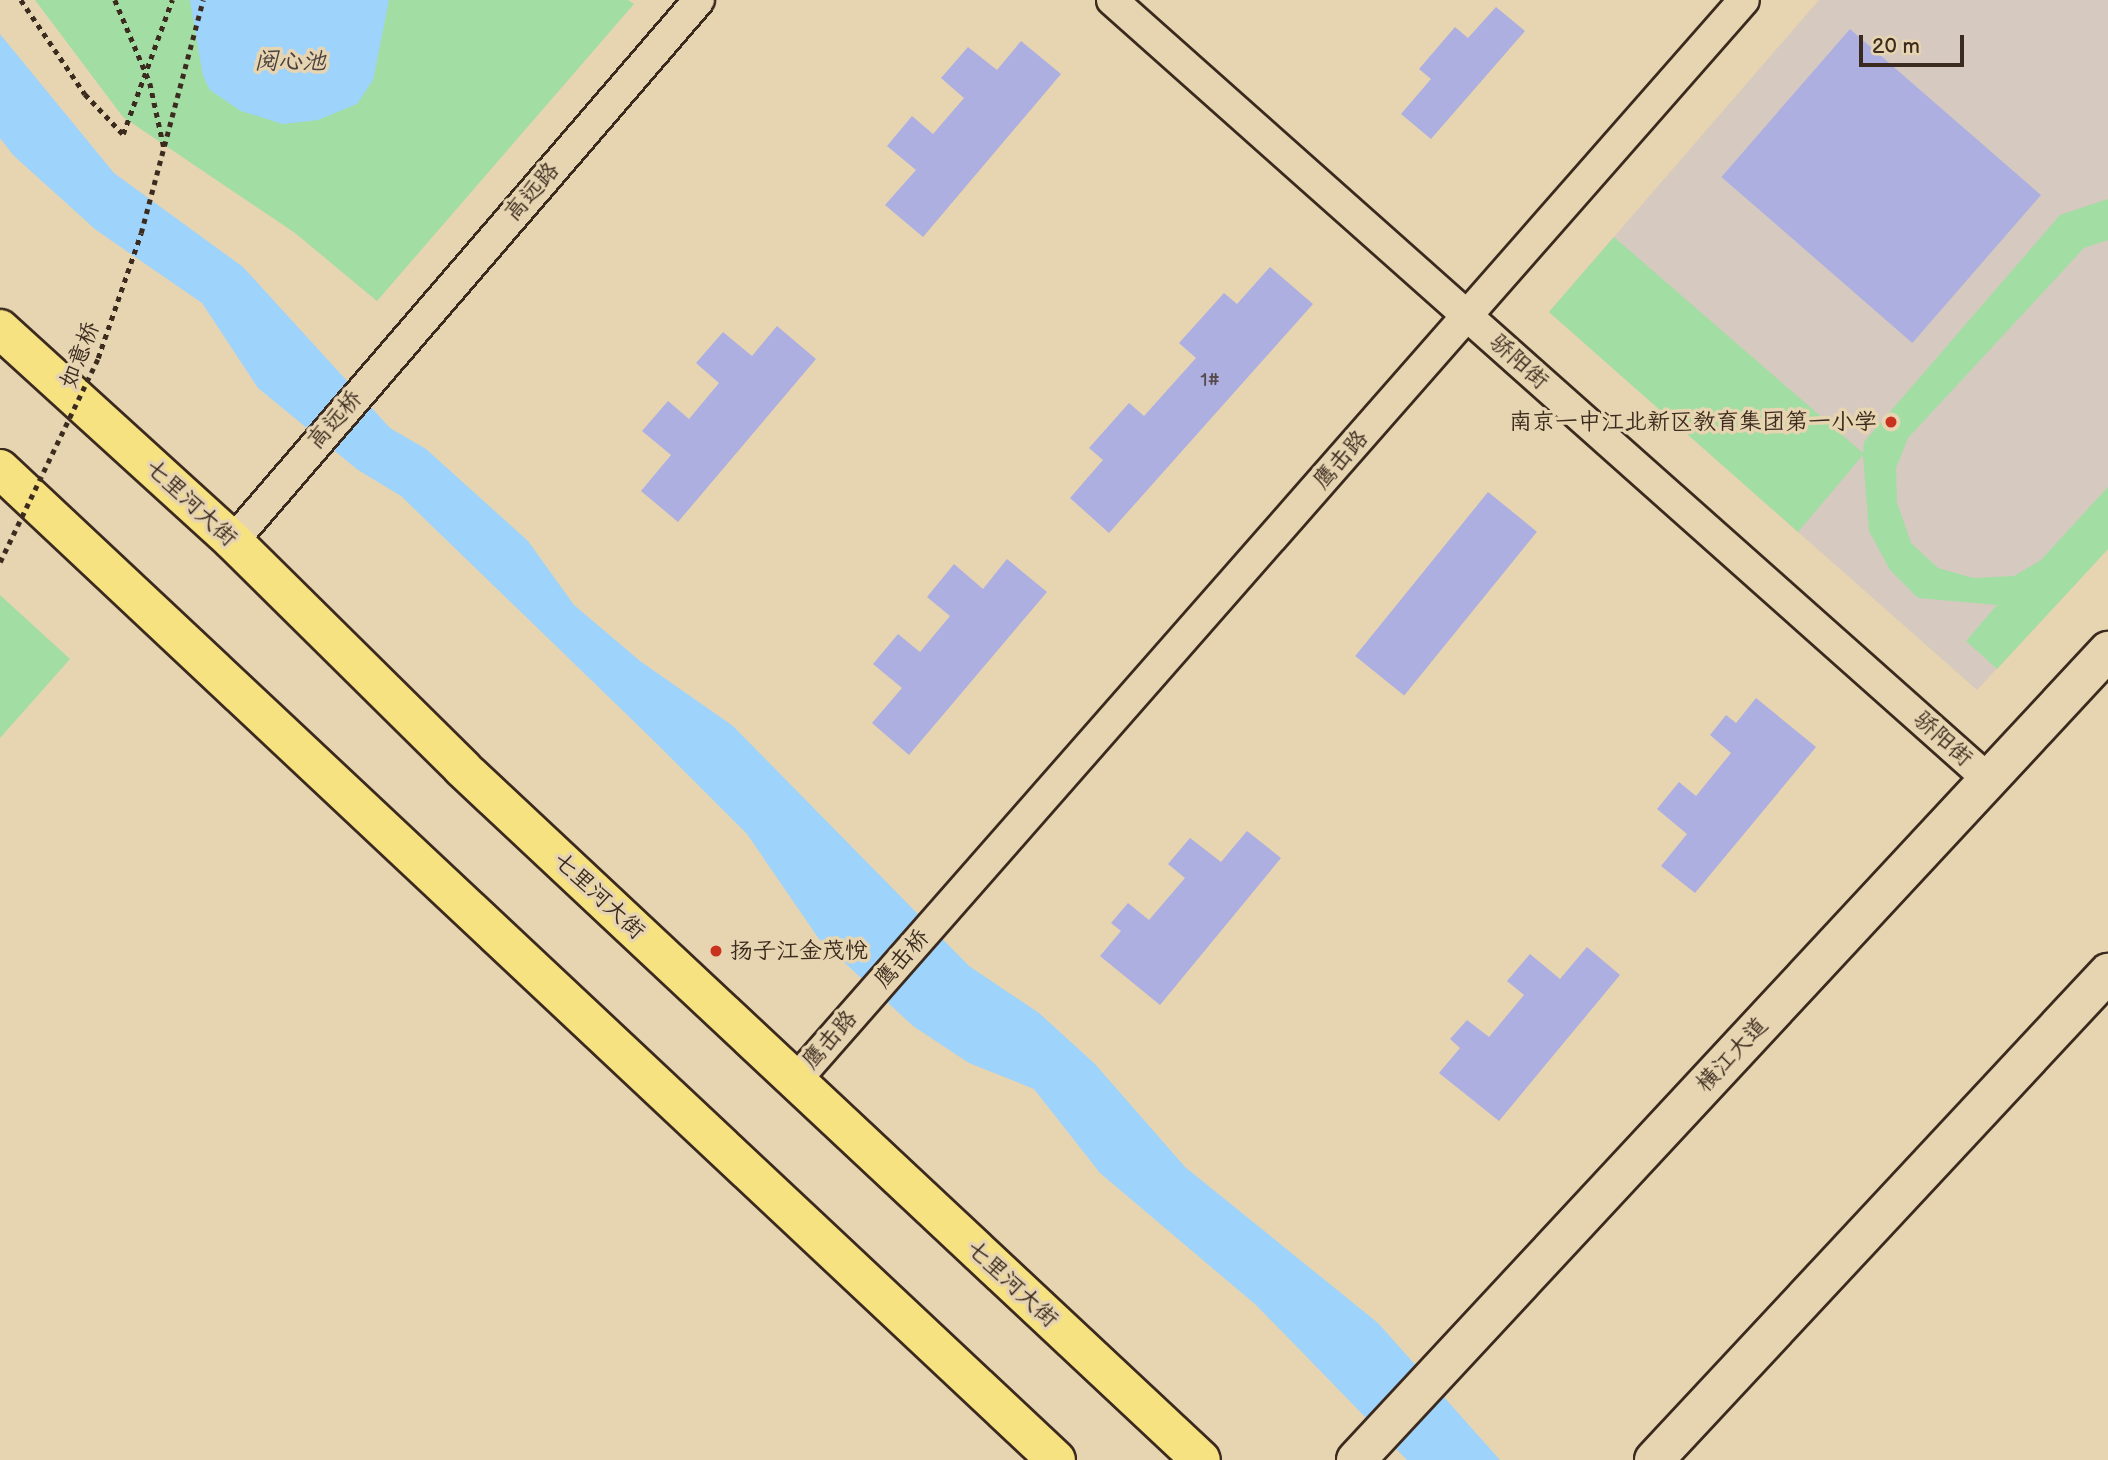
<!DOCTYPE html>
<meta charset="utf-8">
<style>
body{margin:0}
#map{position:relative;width:2108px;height:1460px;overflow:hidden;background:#e7d4b1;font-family:"Balsamiq Sans","LXGW WenKai TC",sans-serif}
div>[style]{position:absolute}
.built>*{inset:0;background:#d6c9bf}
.green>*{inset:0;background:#a2dda3}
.water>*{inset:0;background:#9ed3fc}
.building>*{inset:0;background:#adafe0;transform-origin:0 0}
.path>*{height:4.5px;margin-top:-2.25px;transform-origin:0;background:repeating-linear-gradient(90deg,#3b2a1e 0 5px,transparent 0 10px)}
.roads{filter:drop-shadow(2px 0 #3b2a1e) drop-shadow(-2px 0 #3b2a1e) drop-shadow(0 2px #3b2a1e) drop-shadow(0 -2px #3b2a1e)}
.minor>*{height:30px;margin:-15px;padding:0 15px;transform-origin:15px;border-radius:15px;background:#e7d4b1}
.secondary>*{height:38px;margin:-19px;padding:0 19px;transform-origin:19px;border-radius:19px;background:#e7d4b1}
.primary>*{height:38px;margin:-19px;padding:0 19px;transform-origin:19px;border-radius:19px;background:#f7e281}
.path-bridge>*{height:4.5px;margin-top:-2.25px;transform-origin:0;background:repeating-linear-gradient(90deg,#3b2a1e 0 5px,transparent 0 10px)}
.dots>*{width:19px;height:19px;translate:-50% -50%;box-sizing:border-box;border:4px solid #e7d4b1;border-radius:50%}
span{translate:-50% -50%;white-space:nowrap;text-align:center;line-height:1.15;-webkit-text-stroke:7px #e7d4b1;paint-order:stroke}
.number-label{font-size:19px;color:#584b4e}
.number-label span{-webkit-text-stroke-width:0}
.street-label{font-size:23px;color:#3b2a1e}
.poi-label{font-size:23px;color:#3b2a1e}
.right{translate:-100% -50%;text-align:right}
.left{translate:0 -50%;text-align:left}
.water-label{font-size:24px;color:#4a433f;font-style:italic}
.scale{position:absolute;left:1859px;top:35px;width:105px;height:32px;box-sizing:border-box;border:4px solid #3b2a1e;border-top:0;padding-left:9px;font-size:21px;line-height:24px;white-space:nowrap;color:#3b2a1e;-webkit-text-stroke:5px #e7d4b1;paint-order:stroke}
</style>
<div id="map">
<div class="built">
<i style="clip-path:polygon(1819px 0,2108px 0,2108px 549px,1977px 690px,1549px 312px)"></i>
</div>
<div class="green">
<i style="clip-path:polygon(35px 0,628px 0,634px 4px,377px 301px,295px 233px,123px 117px)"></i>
<i style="clip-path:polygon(2108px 199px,2108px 240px,2084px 248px,1908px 438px,1896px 468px,1897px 502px,1911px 543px,1938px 568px,1973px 578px,2014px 576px,2041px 560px,2108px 487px,2108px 549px,1997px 669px,1966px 641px,1997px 605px,1918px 598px,1890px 570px,1869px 531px,1863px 455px,1798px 532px,1549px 312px,1614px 237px,1863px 453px,1864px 442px,2060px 215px)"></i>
<i style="clip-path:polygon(0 595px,70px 659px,0 738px)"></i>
</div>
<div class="water">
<i style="clip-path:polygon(190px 0,389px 0,373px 80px,357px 104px,318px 120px,283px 124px,241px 111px,210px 90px,203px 76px)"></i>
<i style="clip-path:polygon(0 34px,114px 173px,243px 267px,390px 428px,426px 449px,528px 541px,574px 605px,640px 661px,733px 726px,969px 966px,1039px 1013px,1095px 1064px,1185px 1167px,1378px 1323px,1500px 1460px,1407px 1460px,1256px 1305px,1100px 1173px,1034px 1089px,969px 1063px,913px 1026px,819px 939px,747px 834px,651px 738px,401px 496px,358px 470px,258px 388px,202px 303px,96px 230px,13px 155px,0 138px)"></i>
</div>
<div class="building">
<i style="clip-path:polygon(1496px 7px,1525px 31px,1431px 139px,1401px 114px,1431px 79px,1419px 69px,1455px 27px,1468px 38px)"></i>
<i style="left:1850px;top:29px;width:253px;height:196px;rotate:41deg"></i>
<i style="clip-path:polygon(1021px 41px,1061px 74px,923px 237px,885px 205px,916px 170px,887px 146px,912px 116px,933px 134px,964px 98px,941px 78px,968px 47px,997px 70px)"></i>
<i style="clip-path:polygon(1270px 267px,1313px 304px,1109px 533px,1070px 498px,1103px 460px,1089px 448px,1129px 403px,1144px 416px,1196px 358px,1179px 343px,1224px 293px,1237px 304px)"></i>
<i style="clip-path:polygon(777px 326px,816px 359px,678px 522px,641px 491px,671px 455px,642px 431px,668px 401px,689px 419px,719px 383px,696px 363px,723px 332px,752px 356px)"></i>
<i style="left:1488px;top:492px;width:63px;height:211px;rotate:39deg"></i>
<i style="clip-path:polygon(1007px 559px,1047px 592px,909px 755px,872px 723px,902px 688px,873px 664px,898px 634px,920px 652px,950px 616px,927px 597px,954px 564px,983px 589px)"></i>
<i style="clip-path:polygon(1756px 698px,1816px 747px,1695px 893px,1661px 866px,1687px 834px,1657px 809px,1679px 782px,1696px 796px,1731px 753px,1710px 735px,1726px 715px,1736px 723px)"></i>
<i style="clip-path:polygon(1247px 831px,1281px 858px,1160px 1005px,1100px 956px,1121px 931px,1111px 923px,1128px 903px,1149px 920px,1185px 878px,1168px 864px,1190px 838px,1221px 862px)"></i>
<i style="clip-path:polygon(1587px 947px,1620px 975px,1499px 1121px,1439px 1073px,1460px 1048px,1450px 1039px,1467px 1020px,1489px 1037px,1524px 995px,1507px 981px,1530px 954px,1560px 979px)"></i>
</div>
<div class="path">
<i style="left:21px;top:0;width:114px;rotate:55.8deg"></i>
<i style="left:85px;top:94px;width:55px;rotate:46.5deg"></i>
<i style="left:123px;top:134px;width:143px;rotate:-69.9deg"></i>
</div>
<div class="roads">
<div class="minor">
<i style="left:1112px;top:0;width:1174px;rotate:41.65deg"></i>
<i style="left:233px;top:541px;width:714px;rotate:-49.26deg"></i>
<i style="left:795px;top:1081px;width:1438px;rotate:-48.72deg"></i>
</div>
<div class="secondary">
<i style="left:1356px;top:1460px;width:1105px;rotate:-47.09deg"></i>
<i style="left:1654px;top:1460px;width:666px;rotate:-47.01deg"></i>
</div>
<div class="primary">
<i style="left:0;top:329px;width:315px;rotate:42.3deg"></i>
<i style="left:233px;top:541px;width:322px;rotate:44.7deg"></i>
<i style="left:462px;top:768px;width:1012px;rotate:43.12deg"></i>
<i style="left:0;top:469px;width:1448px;rotate:43.18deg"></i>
</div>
</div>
<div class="path-bridge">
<i style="left:115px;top:0;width:90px;rotate:67.1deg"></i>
<i style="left:150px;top:83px;width:66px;rotate:77.8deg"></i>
<i style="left:0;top:562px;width:226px;rotate:-64.3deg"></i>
<i style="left:98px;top:358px;width:132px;rotate:-71deg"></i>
<i style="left:141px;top:233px;width:241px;rotate:-75.1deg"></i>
</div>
<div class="dots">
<i style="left:1891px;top:422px;background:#c8321e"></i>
<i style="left:716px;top:951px;background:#c8321e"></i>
</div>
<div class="number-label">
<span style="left:1210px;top:381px">1#</span>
</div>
<div class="street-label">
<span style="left:532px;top:192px;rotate:-49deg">高远路</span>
<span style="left:80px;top:355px;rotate:-69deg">如意桥</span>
<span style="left:1519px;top:362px;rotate:42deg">骄阳街</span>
<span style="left:335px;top:420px;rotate:-49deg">高远桥</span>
<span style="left:1341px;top:460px;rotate:-49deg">鹰击路</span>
<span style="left:191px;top:503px;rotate:43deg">七里河大街</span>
<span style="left:1943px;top:739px;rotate:42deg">骄阳街</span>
<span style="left:599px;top:896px;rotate:43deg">七里河大街</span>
<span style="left:902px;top:959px;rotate:-49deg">鹰击桥</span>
<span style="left:830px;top:1040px;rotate:-49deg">鹰击路</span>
<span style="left:1732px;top:1055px;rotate:-47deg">横江大道</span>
<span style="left:1012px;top:1284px;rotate:43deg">七里河大街</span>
</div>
<div class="poi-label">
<span class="right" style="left:1877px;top:422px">南京一中江北新区教育集团第一小学</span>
<span class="left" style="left:730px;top:951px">扬子江金茂悦</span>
</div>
<div class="water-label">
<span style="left:290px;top:62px">阅心池</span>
</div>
<div class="scale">20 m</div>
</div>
